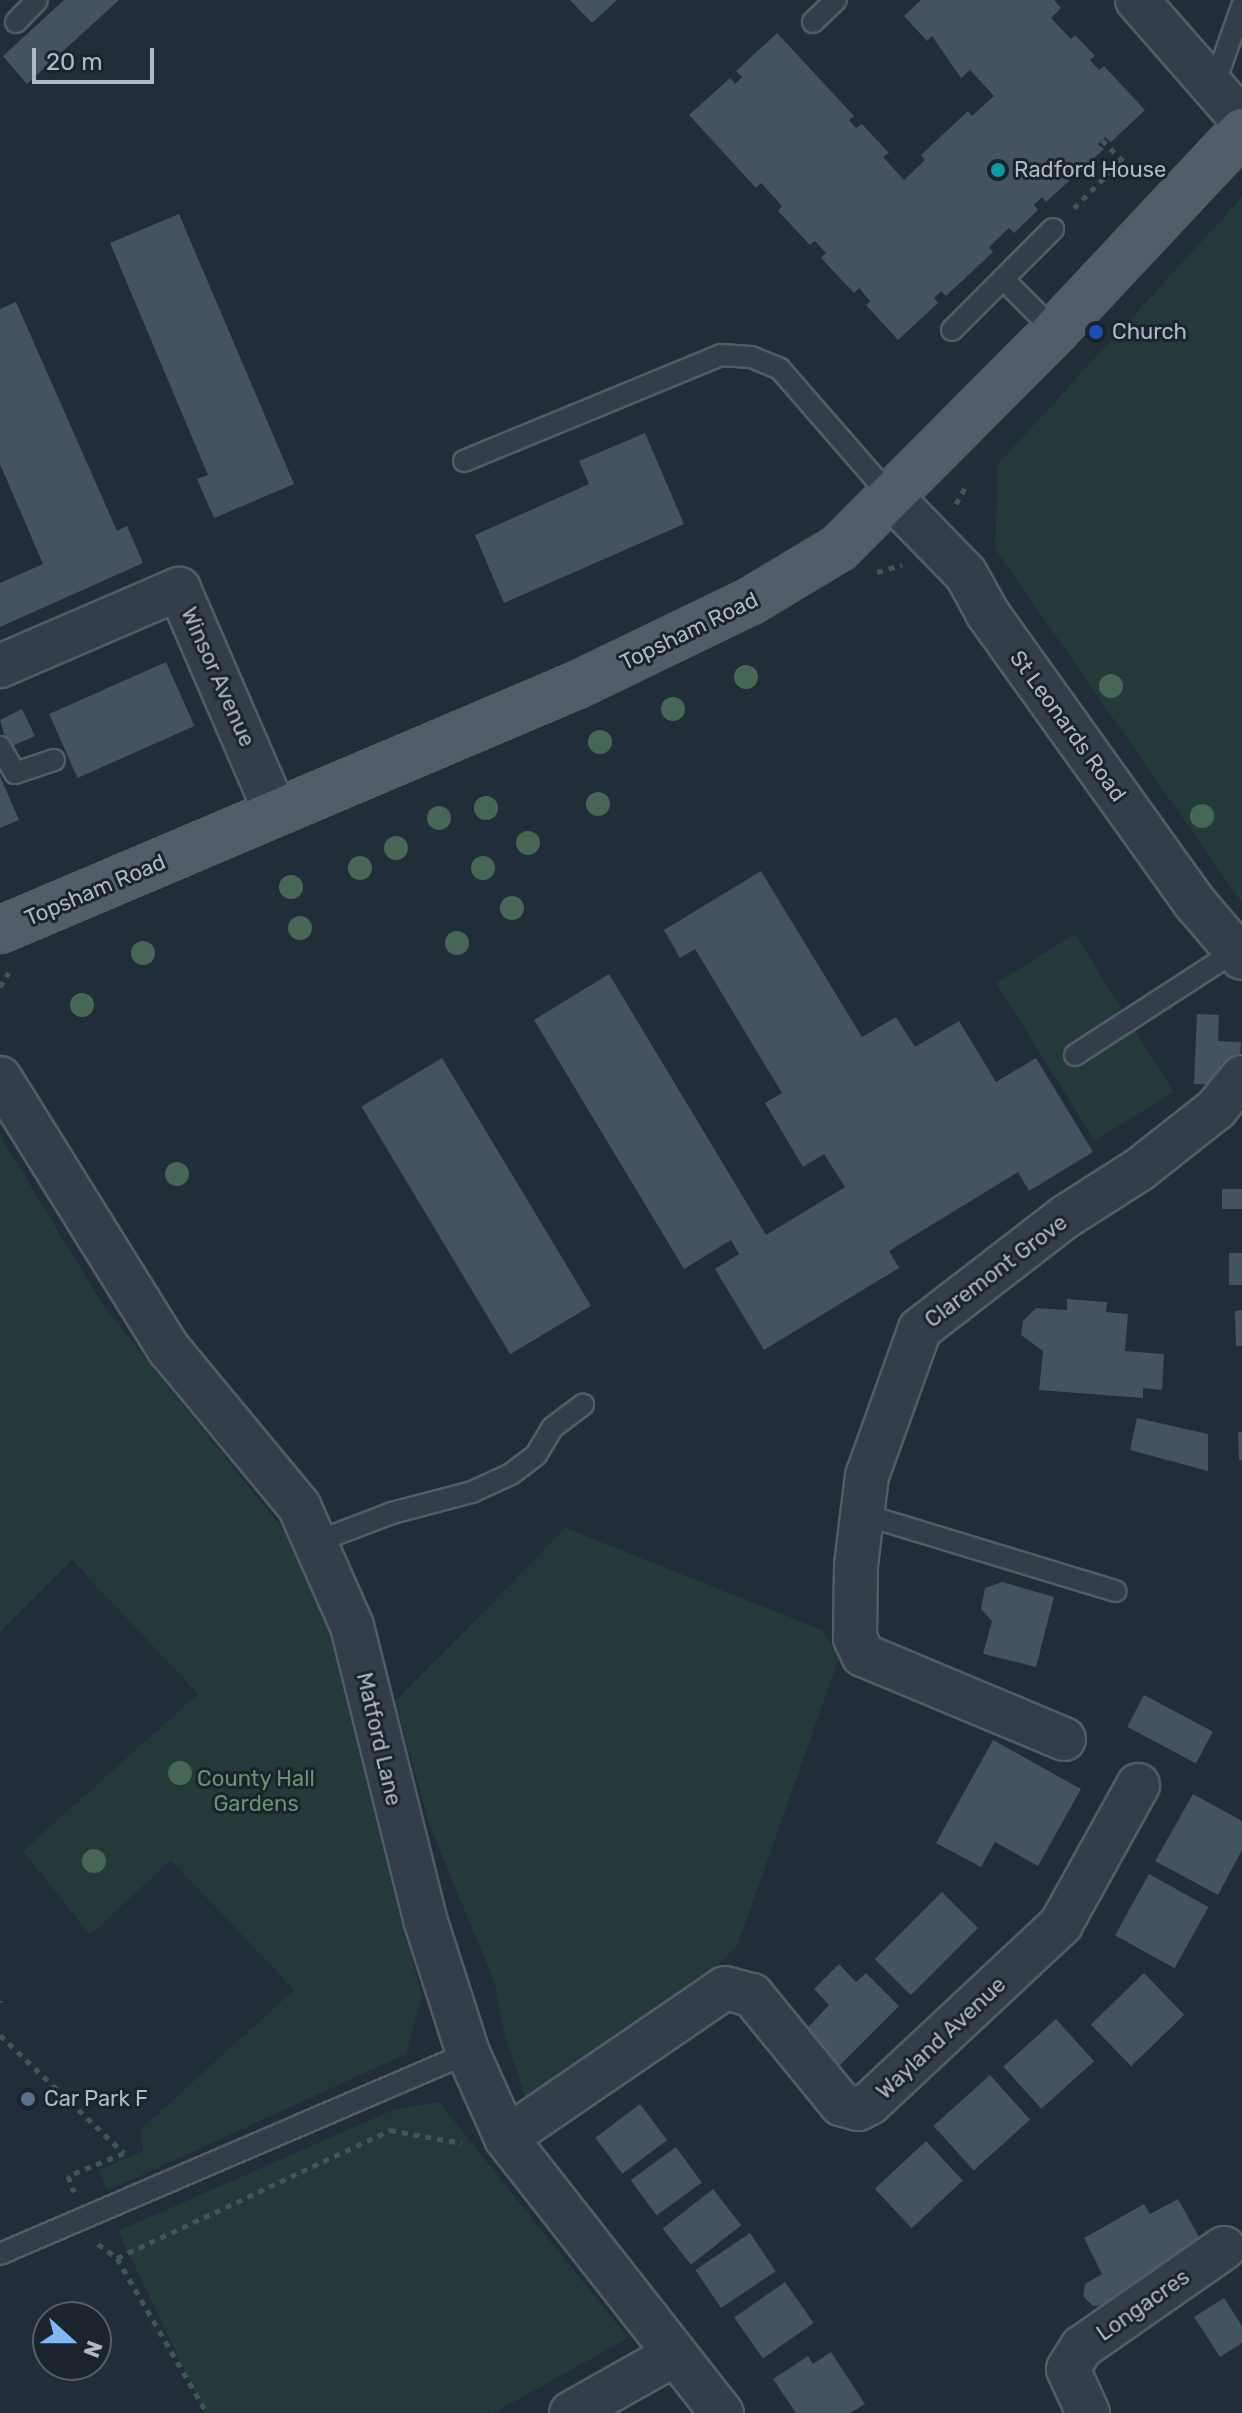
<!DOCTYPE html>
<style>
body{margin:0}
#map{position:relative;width:1242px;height:2413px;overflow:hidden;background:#212d39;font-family:Rubik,sans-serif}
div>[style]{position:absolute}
.green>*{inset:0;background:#23393a;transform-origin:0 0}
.building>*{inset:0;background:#445261;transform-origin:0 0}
.path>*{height:5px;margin-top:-2.5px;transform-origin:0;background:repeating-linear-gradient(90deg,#405658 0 6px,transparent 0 12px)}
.roads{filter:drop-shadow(2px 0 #525c67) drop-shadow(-2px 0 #525c67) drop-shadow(0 2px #525c67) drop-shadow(0 -2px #525c67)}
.lane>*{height:20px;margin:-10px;padding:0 10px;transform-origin:10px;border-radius:10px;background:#343e4a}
.street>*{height:42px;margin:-21px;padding:0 21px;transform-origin:21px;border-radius:21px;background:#343e4a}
.primary>*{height:44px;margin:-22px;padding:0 22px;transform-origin:22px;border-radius:22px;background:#525d6a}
.trees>*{width:24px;height:24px;margin:-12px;border-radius:50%;background:#476756}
.dots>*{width:22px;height:22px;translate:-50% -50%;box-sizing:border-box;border:4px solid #1a232e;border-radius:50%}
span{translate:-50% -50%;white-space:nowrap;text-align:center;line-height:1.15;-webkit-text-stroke:6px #1a232e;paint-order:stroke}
.poi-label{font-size:22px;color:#afb9c6}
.left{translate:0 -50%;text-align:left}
.street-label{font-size:22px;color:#afb9c6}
.park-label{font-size:22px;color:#66976e}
.north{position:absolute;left:32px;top:2301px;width:80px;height:80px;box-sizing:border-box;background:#1a232e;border:2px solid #565f6b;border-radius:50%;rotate:111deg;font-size:22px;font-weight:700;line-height:32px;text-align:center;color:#afb9c6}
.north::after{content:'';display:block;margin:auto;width:28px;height:36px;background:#81b6f9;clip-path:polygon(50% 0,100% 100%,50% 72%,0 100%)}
.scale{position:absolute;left:32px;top:48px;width:122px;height:36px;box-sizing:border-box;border:4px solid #afb9c6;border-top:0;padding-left:10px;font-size:24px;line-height:28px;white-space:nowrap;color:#afb9c6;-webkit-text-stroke:6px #1a232e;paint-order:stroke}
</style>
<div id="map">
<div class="green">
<i style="clip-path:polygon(1242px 197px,1242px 903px,995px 549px,998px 464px)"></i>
<i style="left:1075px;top:934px;width:186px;height:93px;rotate:58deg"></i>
<i style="clip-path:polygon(0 1135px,103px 1305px,297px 1547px,321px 1598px,422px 1997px,406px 2054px,107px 2191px,99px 2170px,143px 2151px,141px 2129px,294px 1990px,171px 1860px,90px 1935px,23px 1851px,198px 1694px,72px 1560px,0 1632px)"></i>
<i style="clip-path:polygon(566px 1528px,822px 1630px,839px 1658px,738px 1944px,712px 1970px,528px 2104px,505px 2037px,494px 1981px,430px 1827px,395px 1701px)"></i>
<i style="clip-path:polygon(439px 2102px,628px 2338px,494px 2413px,205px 2413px,118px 2231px,395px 2109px)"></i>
</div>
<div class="building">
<i style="clip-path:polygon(64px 0,119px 0,27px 84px,3px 56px)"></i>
<i style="clip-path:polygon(570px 0,617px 0,592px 23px)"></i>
<i style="clip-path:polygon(921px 0,1054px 0,1061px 8px,1051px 18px,1071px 39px,1075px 35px,1095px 56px,1090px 60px,1099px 70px,1104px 66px,1145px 110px,1111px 142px,1105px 137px,1098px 144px,1104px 149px,1046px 202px,1042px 197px,1034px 205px,1038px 210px,1014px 233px,1009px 228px,989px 247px,993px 252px,946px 296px,941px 291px,934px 298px,938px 303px,898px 340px,866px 305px,870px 301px,859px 288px,854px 293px,821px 258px,826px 253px,815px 241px,810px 245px,778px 211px,782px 206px,761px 183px,756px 188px,689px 115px,730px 78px,735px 84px,742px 77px,736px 71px,777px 33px,854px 116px,849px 120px,856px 128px,862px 124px,889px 153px,883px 157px,904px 180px,925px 160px,921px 155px,968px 111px,972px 116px,994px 96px,970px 70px,961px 78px,932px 36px,927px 41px,904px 16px)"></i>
<i style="clip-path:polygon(179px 214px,294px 484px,214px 518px,197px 479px,208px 475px,110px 243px)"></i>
<i style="clip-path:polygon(16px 302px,117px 531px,127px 526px,143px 563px,0 627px,0 583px,43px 564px,0 464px,0 309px)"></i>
<i style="clip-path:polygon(645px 433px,684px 524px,504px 603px,475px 535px,589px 484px,579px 461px)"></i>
<i style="left:166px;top:662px;width:70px;height:128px;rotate:66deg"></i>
<i style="clip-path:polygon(22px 709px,35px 736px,8px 748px,0 720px)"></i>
<i style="clip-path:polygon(0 776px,19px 820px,0 828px)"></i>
<i style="clip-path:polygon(761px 871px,862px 1037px,896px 1017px,915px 1047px,959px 1021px,996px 1082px,1036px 1058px,1093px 1152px,1029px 1191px,1018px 1172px,889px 1251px,899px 1268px,764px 1350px,715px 1269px,739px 1254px,731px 1240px,684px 1269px,534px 1020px,609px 974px,766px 1235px,845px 1187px,824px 1154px,803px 1167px,765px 1103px,782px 1093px,695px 949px,680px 958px,664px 930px)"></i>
<i style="clip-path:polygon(1197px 1014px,1219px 1015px,1218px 1041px,1241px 1042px,1240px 1063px,1221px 1063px,1219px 1085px,1194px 1084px)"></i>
<i style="left:442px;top:1058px;width:289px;height:94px;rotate:59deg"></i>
<i style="left:1242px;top:1189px;width:20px;height:20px;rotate:90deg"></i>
<i style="left:1229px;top:1253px;width:13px;height:32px"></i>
<i style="clip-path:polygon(1067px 1299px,1107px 1302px,1106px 1312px,1128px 1314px,1125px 1351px,1164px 1354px,1162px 1390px,1143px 1388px,1143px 1398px,1039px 1390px,1043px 1351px,1021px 1335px,1023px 1321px,1036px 1308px,1067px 1310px)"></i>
<i style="clip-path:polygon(1242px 1310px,1242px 1346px,1236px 1346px,1235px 1311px)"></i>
<i style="clip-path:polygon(1137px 1418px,1208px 1434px,1208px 1471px,1130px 1450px)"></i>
<i style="clip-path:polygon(1238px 1432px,1242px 1432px,1242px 1460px,1239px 1460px)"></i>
<i style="clip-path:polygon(1002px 1582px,1054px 1597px,1036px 1667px,983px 1654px,992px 1621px,981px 1609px,985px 1588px)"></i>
<i style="left:1144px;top:1695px;width:78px;height:36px;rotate:28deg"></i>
<i style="clip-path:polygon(993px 1740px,1081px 1789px,1038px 1866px,995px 1842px,981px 1867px,936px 1843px)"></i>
<i style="clip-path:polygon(1193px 1794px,1242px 1821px,1242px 1850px,1218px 1895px,1155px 1861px)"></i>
<i style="left:1149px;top:1874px;width:68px;height:70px;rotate:29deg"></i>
<i style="left:942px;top:1892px;width:51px;height:95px;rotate:45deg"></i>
<i style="clip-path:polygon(839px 1964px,856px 1982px,866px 1973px,899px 2006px,835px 2070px,800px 2036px,829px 2005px,814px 1989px)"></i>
<i style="left:1144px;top:1973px;width:58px;height:74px;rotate:46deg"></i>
<i style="left:1056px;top:2019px;width:57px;height:71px;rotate:48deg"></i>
<i style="left:990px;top:2075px;width:60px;height:76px;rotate:48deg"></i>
<i style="left:640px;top:2104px;width:45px;height:56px;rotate:53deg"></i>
<i style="left:926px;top:2141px;width:54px;height:70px;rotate:47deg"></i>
<i style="left:676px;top:2147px;width:44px;height:56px;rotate:54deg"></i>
<i style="left:713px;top:2189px;width:46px;height:64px;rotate:52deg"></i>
<i style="clip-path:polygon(1178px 2199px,1202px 2242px,1105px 2305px,1093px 2306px,1083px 2296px,1085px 2284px,1102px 2274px,1084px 2238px,1144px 2204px,1150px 2214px)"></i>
<i style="left:750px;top:2233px;width:46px;height:66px;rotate:56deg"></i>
<i style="left:785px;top:2282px;width:50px;height:62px;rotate:55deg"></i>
<i style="clip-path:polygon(1224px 2298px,1242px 2326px,1242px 2343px,1220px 2357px,1194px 2317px)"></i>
<i style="clip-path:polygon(831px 2352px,865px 2404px,850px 2413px,796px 2413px,773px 2379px,808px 2356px,813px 2364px)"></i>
</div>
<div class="path">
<i style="left:1102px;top:140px;width:55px;rotate:45deg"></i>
<i style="left:1074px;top:208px;width:68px;rotate:-45deg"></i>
<i style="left:956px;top:504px;width:23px;rotate:-61deg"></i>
<i style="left:877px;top:572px;width:26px;rotate:-16deg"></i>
<i style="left:0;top:987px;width:17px;rotate:-59deg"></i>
<i style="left:0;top:2000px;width:2px;rotate:90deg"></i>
<i style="left:0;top:2035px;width:171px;rotate:43.6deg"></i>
<i style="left:124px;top:2153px;width:61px;rotate:157.7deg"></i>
<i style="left:68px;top:2176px;width:17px;rotate:69deg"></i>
<i style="left:98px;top:2244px;width:24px;rotate:36deg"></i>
<i style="left:117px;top:2258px;width:179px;rotate:59.9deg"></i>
<i style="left:117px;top:2258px;width:302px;rotate:-25.1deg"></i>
<i style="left:390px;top:2130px;width:73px;rotate:10.2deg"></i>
</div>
<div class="roads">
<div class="lane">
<i style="left:16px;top:22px;width:30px;rotate:-46deg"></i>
<i style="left:813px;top:22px;width:32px;rotate:-44deg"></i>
<i style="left:1213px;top:88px;width:87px;rotate:-70.5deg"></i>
<i style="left:1003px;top:279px;width:74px;rotate:45deg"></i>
<i style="left:952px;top:330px;width:143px;rotate:-45deg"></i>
<i style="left:464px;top:461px;width:278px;rotate:-22.4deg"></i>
<i style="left:721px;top:355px;width:30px;rotate:4deg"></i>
<i style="left:751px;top:357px;width:31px;rotate:22deg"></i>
<i style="left:780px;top:369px;width:171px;rotate:49deg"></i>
<i style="left:0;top:747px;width:30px;rotate:60deg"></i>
<i style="left:15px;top:773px;width:41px;rotate:-18.4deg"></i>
<i style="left:1075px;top:1055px;width:191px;rotate:-33deg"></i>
<i style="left:862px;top:1514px;width:265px;rotate:16.9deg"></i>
<i style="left:316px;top:1542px;width:81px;rotate:-20.9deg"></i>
<i style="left:392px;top:1513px;width:83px;rotate:-14.7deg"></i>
<i style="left:472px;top:1492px;width:43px;rotate:-24.8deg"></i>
<i style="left:511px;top:1474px;width:31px;rotate:-37deg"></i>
<i style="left:536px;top:1455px;width:31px;rotate:-59deg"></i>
<i style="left:552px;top:1428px;width:39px;rotate:-37deg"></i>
<i style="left:0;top:2254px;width:509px;rotate:-23.24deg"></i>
</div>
<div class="street">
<i style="left:1137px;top:0;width:159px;rotate:48.8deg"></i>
<i style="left:892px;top:498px;width:106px;rotate:45.8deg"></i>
<i style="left:966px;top:574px;width:46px;rotate:61.2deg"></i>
<i style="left:988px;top:614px;width:355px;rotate:54.4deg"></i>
<i style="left:1195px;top:903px;width:72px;rotate:49.5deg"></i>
<i style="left:0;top:666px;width:195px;rotate:-23.3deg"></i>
<i style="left:179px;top:589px;width:244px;rotate:66.6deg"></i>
<i style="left:0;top:1078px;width:319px;rotate:58.1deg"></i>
<i style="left:169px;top:1349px;width:204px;rotate:50.4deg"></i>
<i style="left:299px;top:1506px;width:131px;rotate:66.2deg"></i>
<i style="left:352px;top:1626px;width:302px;rotate:76deg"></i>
<i style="left:425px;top:1919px;width:141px;rotate:72.2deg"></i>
<i style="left:468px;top:2053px;width:93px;rotate:65.9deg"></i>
<i style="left:506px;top:2138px;width:350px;rotate:51.9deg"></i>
<i style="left:1064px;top:1739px;width:218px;rotate:-157.3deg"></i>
<i style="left:863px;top:1655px;width:19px;rotate:-115deg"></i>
<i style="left:855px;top:1638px;width:73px;rotate:-89.2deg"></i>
<i style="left:856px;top:1565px;width:90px;rotate:-83deg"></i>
<i style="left:867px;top:1476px;width:156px;rotate:-70.2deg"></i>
<i style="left:920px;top:1329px;width:183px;rotate:-37.7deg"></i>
<i style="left:1065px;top:1217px;width:89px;rotate:-32.6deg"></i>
<i style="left:1140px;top:1169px;width:97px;rotate:-38.3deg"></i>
<i style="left:1216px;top:1109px;width:41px;rotate:-50.9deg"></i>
<i style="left:506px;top:2138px;width:265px;rotate:-34.4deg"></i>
<i style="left:725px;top:1988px;width:28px;rotate:15deg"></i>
<i style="left:752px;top:1995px;width:141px;rotate:50.8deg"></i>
<i style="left:841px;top:2104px;width:18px;rotate:16deg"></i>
<i style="left:858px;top:2109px;width:13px;rotate:-27deg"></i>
<i style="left:870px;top:2103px;width:262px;rotate:-43.1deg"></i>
<i style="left:1061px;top:1924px;width:159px;rotate:-61deg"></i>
<i style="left:571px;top:2413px;width:116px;rotate:-29.4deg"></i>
<i style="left:1088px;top:2413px;width:48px;rotate:-114.4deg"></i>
<i style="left:1068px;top:2369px;width:26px;rotate:-58deg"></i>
<i style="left:1082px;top:2347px;width:173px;rotate:-34.9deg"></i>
</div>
<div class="primary">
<i style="left:0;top:930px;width:627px;rotate:-23.01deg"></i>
<i style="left:577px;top:685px;width:191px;rotate:-25.8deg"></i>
<i style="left:749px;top:602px;width:105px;rotate:-31deg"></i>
<i style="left:839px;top:548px;width:306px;rotate:-45.1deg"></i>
<i style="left:1055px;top:331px;width:274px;rotate:-46.9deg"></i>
</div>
</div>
<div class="trees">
<i style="left:746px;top:677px"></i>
<i style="left:1111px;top:686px"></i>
<i style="left:673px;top:709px"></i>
<i style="left:600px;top:742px"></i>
<i style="left:598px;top:804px"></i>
<i style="left:486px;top:808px"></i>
<i style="left:1202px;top:816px"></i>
<i style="left:439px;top:818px"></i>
<i style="left:528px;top:843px"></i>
<i style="left:396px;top:848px"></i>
<i style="left:360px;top:868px"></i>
<i style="left:483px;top:868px"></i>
<i style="left:291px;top:887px"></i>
<i style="left:512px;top:908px"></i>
<i style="left:300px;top:928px"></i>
<i style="left:457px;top:943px"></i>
<i style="left:143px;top:953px"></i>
<i style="left:82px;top:1005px"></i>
<i style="left:177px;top:1174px"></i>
<i style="left:180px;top:1773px"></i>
<i style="left:94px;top:1861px"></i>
</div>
<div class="dots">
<i style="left:998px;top:170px;background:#0f9aa8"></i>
<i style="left:1096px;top:332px;background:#1a4fb4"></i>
<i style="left:28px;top:2099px;background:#5c6f8a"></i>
</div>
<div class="poi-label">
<span class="left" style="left:1014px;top:170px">Radford House</span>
<span class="left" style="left:1112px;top:332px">Church</span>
<span class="left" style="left:44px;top:2099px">Car Park F</span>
</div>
<div class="street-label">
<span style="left:689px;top:631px;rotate:-26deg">Topsham Road</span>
<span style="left:218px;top:677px;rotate:66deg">Winsor Avenue</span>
<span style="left:1068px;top:726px;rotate:54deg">St Leonards Road</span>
<span style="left:95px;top:890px;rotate:-23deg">Topsham Road</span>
<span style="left:996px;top:1271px;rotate:-37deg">Claremont Grove</span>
<span style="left:379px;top:1739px;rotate:77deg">Matford Lane</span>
<span style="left:941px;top:2038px;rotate:-43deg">Wayland Avenue</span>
<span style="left:1143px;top:2305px;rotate:-35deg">Longacres</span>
</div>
<div class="park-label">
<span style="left:256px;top:1791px">County Hall<br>Gardens</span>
</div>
<div class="north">N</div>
<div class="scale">20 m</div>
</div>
